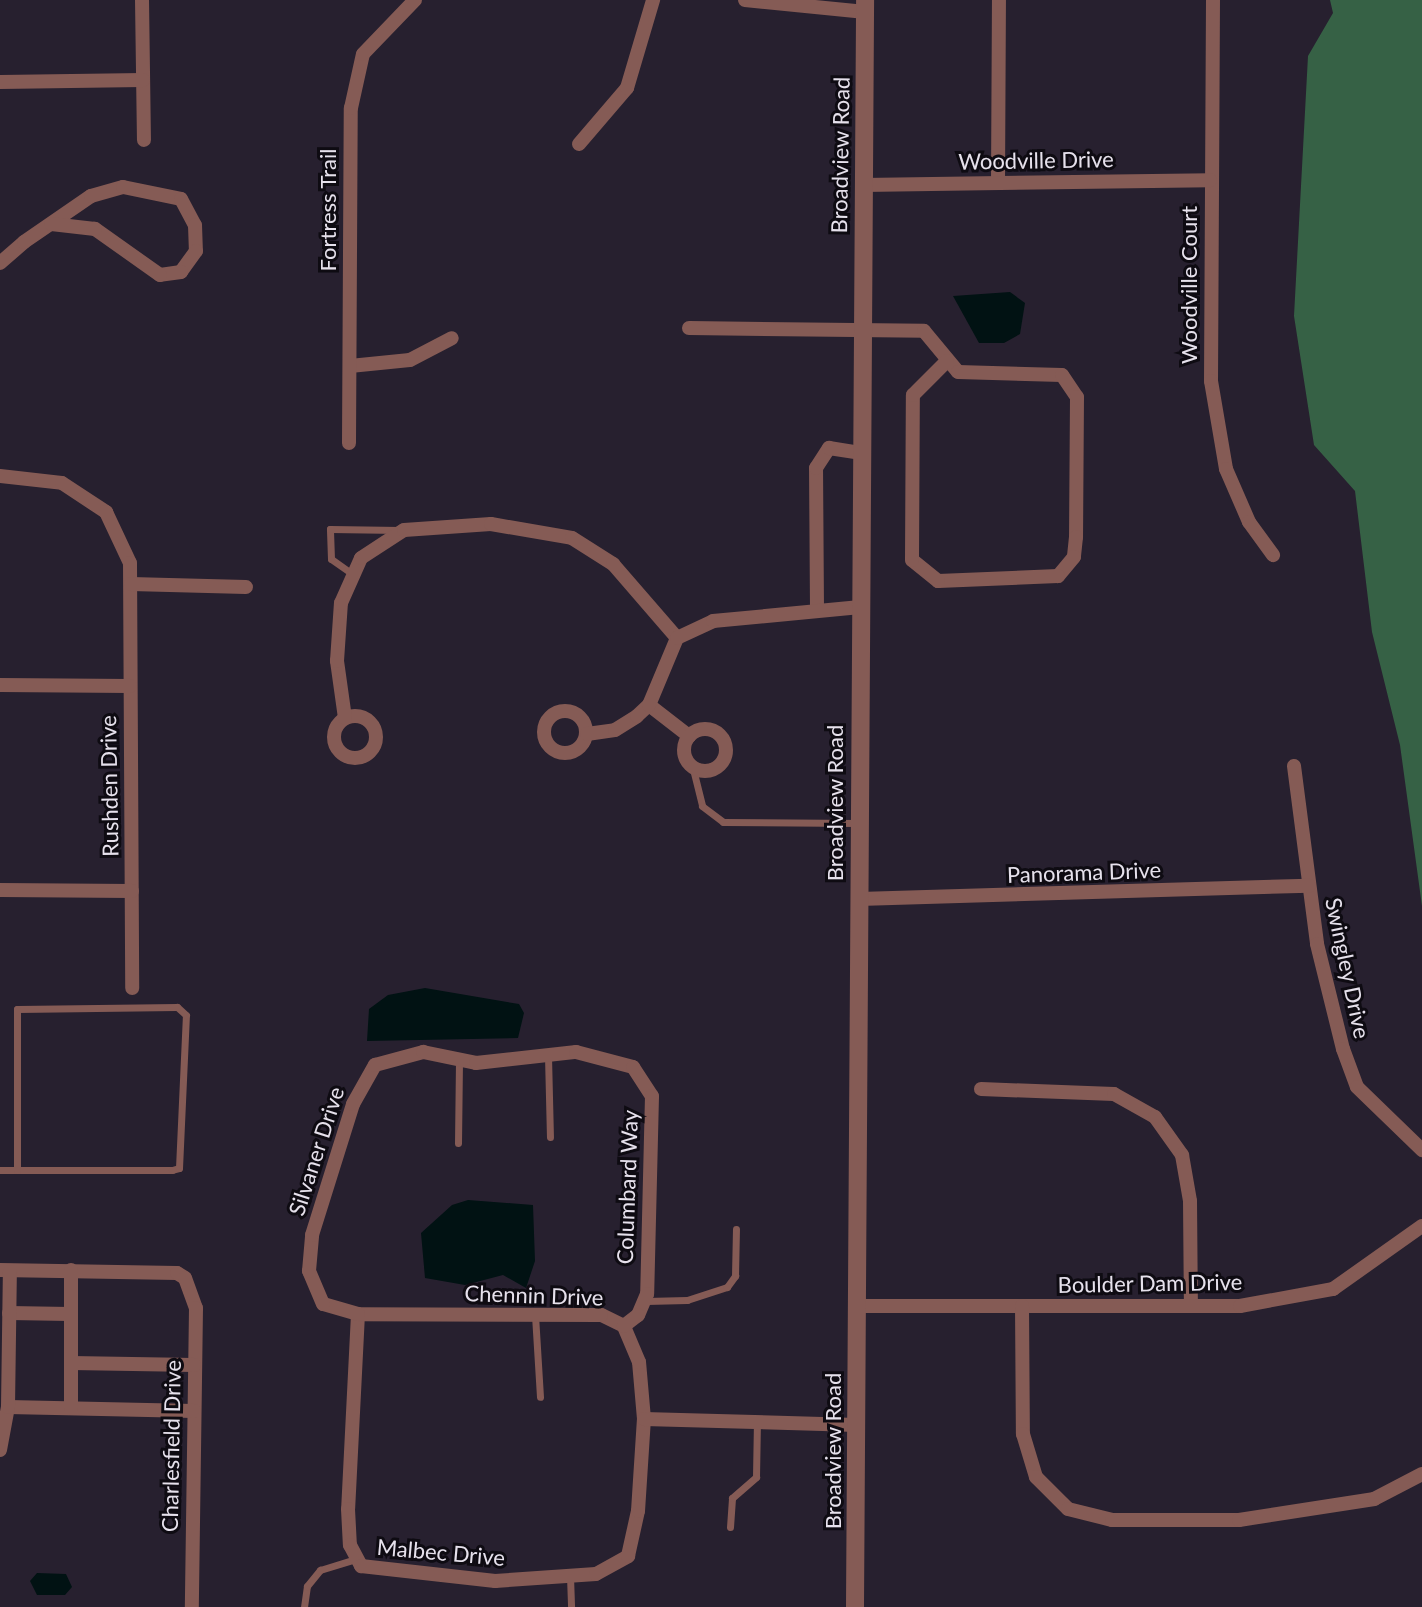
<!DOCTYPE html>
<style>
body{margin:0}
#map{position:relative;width:1422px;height:1607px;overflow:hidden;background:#27202f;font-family:Lato,sans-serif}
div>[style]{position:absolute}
.forest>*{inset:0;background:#366145}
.water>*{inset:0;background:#011213}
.service>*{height:7px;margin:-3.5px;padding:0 3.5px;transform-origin:3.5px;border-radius:3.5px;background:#855b55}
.minor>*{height:14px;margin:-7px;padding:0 7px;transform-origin:7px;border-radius:7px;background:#855b55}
.minor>.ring{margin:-7px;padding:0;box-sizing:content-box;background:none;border:14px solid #855b55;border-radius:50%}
.tertiary>*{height:18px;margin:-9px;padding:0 9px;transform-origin:9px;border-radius:9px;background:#855b55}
span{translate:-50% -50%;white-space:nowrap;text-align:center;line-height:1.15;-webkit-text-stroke:6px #0e0b12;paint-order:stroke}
.street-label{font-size:22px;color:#e6e1ec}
</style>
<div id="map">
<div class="forest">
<i style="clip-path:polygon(1330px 0,1422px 0,1422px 906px,1400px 745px,1372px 632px,1355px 491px,1314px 445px,1294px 316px,1308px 56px,1333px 13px)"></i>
</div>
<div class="water">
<i style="clip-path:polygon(1010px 292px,1025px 303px,1020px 334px,1004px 343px,979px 343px,953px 296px)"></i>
<i style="clip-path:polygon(425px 988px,519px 1004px,524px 1013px,518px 1038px,367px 1041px,369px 1009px,388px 995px)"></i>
<i style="clip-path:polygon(468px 1200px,533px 1205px,535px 1261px,526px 1288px,503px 1275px,465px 1285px,425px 1278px,421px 1233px,452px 1205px)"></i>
<i style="clip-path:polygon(37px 1573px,66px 1574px,72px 1587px,65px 1595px,37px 1595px,30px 1581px)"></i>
</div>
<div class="service">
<i style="left:351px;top:573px;width:24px;rotate:-145deg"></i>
<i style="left:331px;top:559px;width:30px;rotate:-92deg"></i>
<i style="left:330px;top:529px;width:70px;rotate:0.8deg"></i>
<i style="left:693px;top:769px;width:38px;rotate:76deg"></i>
<i style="left:702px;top:806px;width:26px;rotate:37deg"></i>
<i style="left:723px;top:822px;width:134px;rotate:0.4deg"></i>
<i style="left:548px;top:1056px;width:81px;rotate:88.6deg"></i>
<i style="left:458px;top:1143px;width:83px;rotate:-89.3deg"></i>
<i style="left:0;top:1170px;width:172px"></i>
<i style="left:172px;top:1170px;width:7px;rotate:-16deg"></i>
<i style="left:179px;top:1168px;width:153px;rotate:-87.4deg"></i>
<i style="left:186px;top:1015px;width:12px;rotate:-138deg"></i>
<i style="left:177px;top:1007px;width:160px;rotate:179.3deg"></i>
<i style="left:17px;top:1009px;width:161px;rotate:90deg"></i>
<i style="left:646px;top:1301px;width:41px;rotate:-1.4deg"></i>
<i style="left:687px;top:1300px;width:42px;rotate:-18deg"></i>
<i style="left:727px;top:1287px;width:14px;rotate:-54deg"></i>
<i style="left:735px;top:1276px;width:47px;rotate:-88.8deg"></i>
<i style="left:535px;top:1315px;width:82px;rotate:86.5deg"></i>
<i style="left:730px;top:1527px;width:29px;rotate:-86deg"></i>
<i style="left:732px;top:1498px;width:32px;rotate:-41deg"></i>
<i style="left:756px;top:1477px;width:55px;rotate:-89deg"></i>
<i style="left:570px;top:1576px;width:31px;rotate:88deg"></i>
<i style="left:304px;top:1607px;width:21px;rotate:-82deg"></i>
<i style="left:307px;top:1586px;width:21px;rotate:-51deg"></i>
<i style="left:320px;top:1570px;width:37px;rotate:-17deg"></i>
</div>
<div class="minor">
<i style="left:142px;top:0;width:140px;rotate:89.2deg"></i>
<i style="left:745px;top:0;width:121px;rotate:5.7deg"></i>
<i style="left:1213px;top:0;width:381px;rotate:90.3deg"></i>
<i style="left:1211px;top:381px;width:89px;rotate:80.3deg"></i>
<i style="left:1226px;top:469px;width:58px;rotate:66.5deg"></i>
<i style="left:1249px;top:522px;width:41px;rotate:54deg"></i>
<i style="left:0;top:82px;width:143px;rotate:-0.8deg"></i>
<i style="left:579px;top:144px;width:74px;rotate:-49.4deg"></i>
<i style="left:627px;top:88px;width:92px;rotate:-73.5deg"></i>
<i style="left:998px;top:183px;width:183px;rotate:-89.7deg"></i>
<i style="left:863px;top:185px;width:347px;rotate:-0.8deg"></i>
<i style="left:0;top:263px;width:32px;rotate:-41deg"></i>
<i style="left:24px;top:242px;width:81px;rotate:-34.5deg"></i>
<i style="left:91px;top:196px;width:33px;rotate:-16deg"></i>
<i style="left:123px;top:187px;width:59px;rotate:11.7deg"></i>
<i style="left:181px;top:199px;width:30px;rotate:62deg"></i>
<i style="left:195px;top:225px;width:26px;rotate:88deg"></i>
<i style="left:196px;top:251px;width:26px;rotate:126deg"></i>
<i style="left:181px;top:272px;width:21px;rotate:172deg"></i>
<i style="left:160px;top:275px;width:80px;rotate:-144.7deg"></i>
<i style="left:95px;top:229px;width:44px;rotate:-173.5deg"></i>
<i style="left:689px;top:328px;width:235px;rotate:0.7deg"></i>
<i style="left:924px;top:331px;width:53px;rotate:50.3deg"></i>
<i style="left:958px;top:372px;width:104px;rotate:1.7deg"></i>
<i style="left:1062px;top:375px;width:27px;rotate:56deg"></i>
<i style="left:1077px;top:397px;width:140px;rotate:90.4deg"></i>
<i style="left:1076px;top:537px;width:20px;rotate:96deg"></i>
<i style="left:1074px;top:557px;width:25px;rotate:130deg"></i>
<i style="left:1058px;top:576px;width:120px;rotate:177.6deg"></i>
<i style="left:938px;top:581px;width:33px;rotate:-141deg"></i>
<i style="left:912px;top:560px;width:165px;rotate:-89.7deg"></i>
<i style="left:913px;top:395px;width:48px;rotate:-45deg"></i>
<i style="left:350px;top:366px;width:60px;rotate:-5.7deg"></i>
<i style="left:410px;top:360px;width:47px;rotate:-27.6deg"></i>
<i style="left:349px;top:443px;width:335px;rotate:-89.7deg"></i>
<i style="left:351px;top:108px;width:55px;rotate:-77.5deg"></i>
<i style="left:363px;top:54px;width:75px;rotate:-46.1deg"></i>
<i style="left:0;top:476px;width:62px;rotate:6.4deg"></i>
<i style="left:62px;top:483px;width:53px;rotate:33.4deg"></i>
<i style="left:106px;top:512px;width:56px;rotate:64.8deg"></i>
<i style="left:130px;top:563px;width:425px;rotate:89.7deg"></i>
<i style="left:131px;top:584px;width:115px;rotate:1.5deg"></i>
<i style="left:817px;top:608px;width:140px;rotate:-90.4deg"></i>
<i style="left:816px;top:468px;width:24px;rotate:-57deg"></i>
<i style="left:829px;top:448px;width:33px;rotate:9deg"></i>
<i style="left:0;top:685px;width:130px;rotate:0.4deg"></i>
<i style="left:649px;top:705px;width:51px;rotate:37.8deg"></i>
<i class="ring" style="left:544px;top:711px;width:28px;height:28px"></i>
<i class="ring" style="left:334px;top:716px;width:28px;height:28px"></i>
<i style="left:345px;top:718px;width:58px;rotate:-98deg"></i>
<i style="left:337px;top:661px;width:58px;rotate:-86.1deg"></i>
<i style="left:341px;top:603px;width:49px;rotate:-66deg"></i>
<i style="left:361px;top:558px;width:51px;rotate:-33.1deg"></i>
<i style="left:404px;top:530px;width:87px;rotate:-3.9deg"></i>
<i style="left:491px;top:524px;width:82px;rotate:9.8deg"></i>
<i style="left:572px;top:538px;width:49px;rotate:32.4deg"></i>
<i style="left:613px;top:564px;width:98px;rotate:49.1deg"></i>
<i class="ring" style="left:684px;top:729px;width:28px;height:28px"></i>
<i style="left:587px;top:734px;width:28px;rotate:-8deg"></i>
<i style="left:615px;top:730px;width:26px;rotate:-32deg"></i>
<i style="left:637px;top:716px;width:16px;rotate:-43deg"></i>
<i style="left:649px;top:705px;width:73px;rotate:-67.3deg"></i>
<i style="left:677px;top:638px;width:40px;rotate:-25deg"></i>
<i style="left:713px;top:621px;width:148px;rotate:-5.4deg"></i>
<i style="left:1294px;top:766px;width:179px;rotate:82.6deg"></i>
<i style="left:1317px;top:944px;width:108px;rotate:76.1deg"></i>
<i style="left:1343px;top:1049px;width:40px;rotate:69.8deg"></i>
<i style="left:1357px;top:1087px;width:91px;rotate:44.1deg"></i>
<i style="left:0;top:890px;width:132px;rotate:0.4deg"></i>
<i style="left:859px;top:899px;width:450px;rotate:-1.7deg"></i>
<i style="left:981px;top:1089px;width:133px;rotate:2.2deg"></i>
<i style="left:1114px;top:1094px;width:47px;rotate:29.3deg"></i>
<i style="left:1155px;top:1117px;width:47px;rotate:54.6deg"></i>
<i style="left:1182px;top:1155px;width:47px;rotate:80.1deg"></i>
<i style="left:1190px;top:1201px;width:105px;rotate:89.5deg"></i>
<i style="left:0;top:1270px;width:177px;rotate:1deg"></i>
<i style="left:177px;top:1273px;width:9px;rotate:32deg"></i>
<i style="left:185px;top:1278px;width:32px;rotate:70deg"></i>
<i style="left:196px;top:1308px;width:299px;rotate:90.8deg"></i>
<i style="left:858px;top:1306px;width:382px"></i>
<i style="left:1240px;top:1306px;width:95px;rotate:-10.4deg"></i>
<i style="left:1333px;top:1289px;width:109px;rotate:-35.3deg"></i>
<i style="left:1022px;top:1306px;width:128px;rotate:89.6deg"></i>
<i style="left:1023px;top:1434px;width:45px;rotate:73.2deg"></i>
<i style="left:1036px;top:1477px;width:45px;rotate:45deg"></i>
<i style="left:1068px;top:1509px;width:45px;rotate:14deg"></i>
<i style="left:1112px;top:1520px;width:127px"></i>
<i style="left:1239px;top:1520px;width:137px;rotate:-8.8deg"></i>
<i style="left:1374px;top:1499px;width:54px;rotate:-27.5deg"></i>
<i style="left:9px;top:1313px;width:61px;rotate:0.9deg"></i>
<i style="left:358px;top:1314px;width:195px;rotate:92.9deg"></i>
<i style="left:348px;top:1509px;width:36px;rotate:87deg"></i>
<i style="left:350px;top:1545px;width:24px;rotate:62deg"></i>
<i style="left:361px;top:1566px;width:135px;rotate:6.4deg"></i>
<i style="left:495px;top:1581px;width:101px;rotate:-4deg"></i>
<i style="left:596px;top:1574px;width:37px;rotate:-29deg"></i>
<i style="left:628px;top:1556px;width:46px;rotate:-77.5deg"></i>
<i style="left:638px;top:1511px;width:92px;rotate:-86.3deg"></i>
<i style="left:644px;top:1419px;width:57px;rotate:-95deg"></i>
<i style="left:639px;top:1362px;width:39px;rotate:-113deg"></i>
<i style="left:624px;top:1326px;width:25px;rotate:-154deg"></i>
<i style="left:601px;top:1315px;width:243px;rotate:-179.8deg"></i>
<i style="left:358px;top:1314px;width:36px;rotate:-164deg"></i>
<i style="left:323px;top:1304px;width:36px;rotate:-113deg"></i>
<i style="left:309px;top:1271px;width:36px;rotate:-85deg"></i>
<i style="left:312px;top:1235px;width:137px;rotate:-72.6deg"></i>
<i style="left:353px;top:1104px;width:45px;rotate:-60.6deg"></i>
<i style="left:375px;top:1065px;width:50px;rotate:-15.2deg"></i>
<i style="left:423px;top:1052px;width:54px;rotate:11.7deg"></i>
<i style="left:476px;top:1063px;width:101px;rotate:-6.3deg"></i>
<i style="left:576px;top:1052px;width:59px;rotate:14.7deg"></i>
<i style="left:633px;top:1067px;width:35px;rotate:57deg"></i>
<i style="left:652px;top:1096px;width:198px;rotate:91.4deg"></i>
<i style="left:647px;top:1294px;width:23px;rotate:113deg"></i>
<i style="left:638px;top:1315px;width:18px;rotate:142deg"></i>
<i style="left:71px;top:1363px;width:123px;rotate:0.9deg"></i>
<i style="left:8px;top:1407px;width:186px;rotate:1.2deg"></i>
<i style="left:71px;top:1408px;width:138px;rotate:-90deg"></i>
<i style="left:644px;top:1419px;width:213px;rotate:1.6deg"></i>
<i style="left:0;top:1450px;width:44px;rotate:-79.5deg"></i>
<i style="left:8px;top:1407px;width:135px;rotate:-89.2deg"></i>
</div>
<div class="tertiary">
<i style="left:855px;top:1607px;width:1607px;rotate:-89.64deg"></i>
</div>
<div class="street-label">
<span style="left:840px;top:155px;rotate:-89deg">Broadview Road</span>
<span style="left:1036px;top:160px;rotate:-1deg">Woodville Drive</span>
<span style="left:328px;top:210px;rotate:-90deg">Fortress Trail</span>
<span style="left:1189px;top:285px;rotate:-90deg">Woodville Court</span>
<span style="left:109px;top:786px;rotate:-91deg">Rushden Drive</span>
<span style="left:835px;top:803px;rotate:-90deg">Broadview Road</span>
<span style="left:1084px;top:872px;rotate:-2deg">Panorama Drive</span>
<span style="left:1348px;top:968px;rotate:78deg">Swingley Drive</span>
<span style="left:316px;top:1151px;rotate:-72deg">Silvaner Drive</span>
<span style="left:627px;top:1187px;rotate:-88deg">Columbard Way</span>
<span style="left:1150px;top:1283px;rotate:-1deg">Boulder Dam Drive</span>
<span style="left:534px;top:1295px;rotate:2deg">Chennin Drive</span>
<span style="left:171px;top:1446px;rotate:-89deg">Charlesfield Drive</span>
<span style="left:833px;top:1451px;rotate:-90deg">Broadview Road</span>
<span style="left:441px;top:1552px;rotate:5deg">Malbec Drive</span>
</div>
</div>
